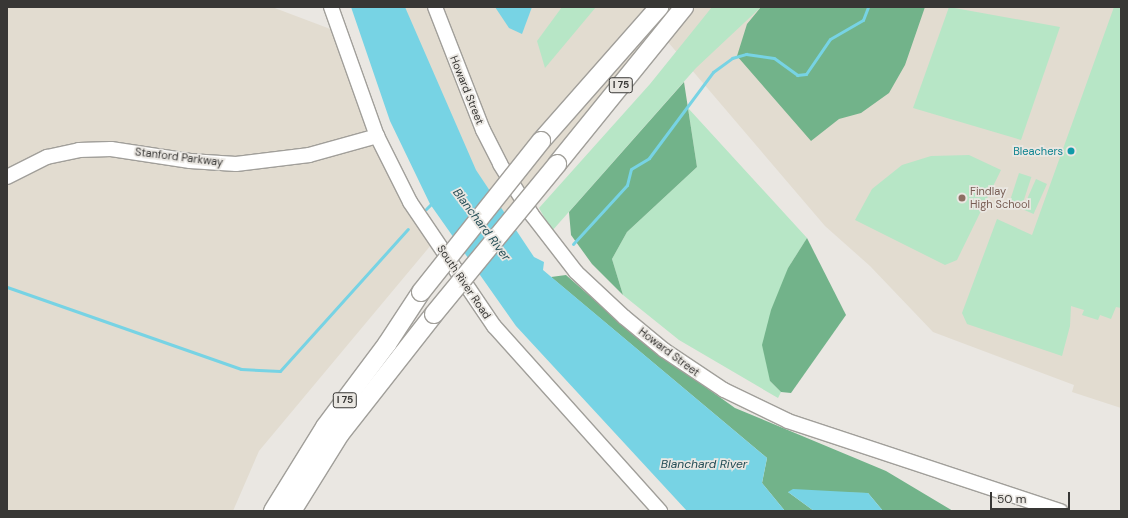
<!DOCTYPE html>
<style>
body{margin:0}
#map{position:relative;width:1128px;height:518px;overflow:hidden;background:#eae7e2;font-family:"DM Sans",sans-serif}
div>[style]{position:absolute}
.built>*{inset:0;background:#e2dcd0}
.green>*{inset:0;background:#b7e6c6;transform-origin:0 0}
.forest>*{inset:0;background:#72b38a}
.water>*{inset:0;background:#77d3e4}
.stream>*{height:3px;margin:-1.5px;padding:0 1.5px;transform-origin:1.5px;border-radius:1.5px;background:#77d3e4}
.roads{filter:drop-shadow(1px 0 #a19f9a) drop-shadow(-1px 0 #a19f9a) drop-shadow(0 1px #a19f9a) drop-shadow(0 -1px #a19f9a)}
.secondary>*{height:14px;margin:-7px;padding:0 7px;transform-origin:7px;border-radius:7px;background:#fff}
.highway>*{height:18px;margin:-9px;padding:0 9px;transform-origin:9px;border-radius:9px;background:#fff}
.bridges{filter:drop-shadow(1px 0 #a19f9a) drop-shadow(-1px 0 #a19f9a) drop-shadow(0 1px #a19f9a) drop-shadow(0 -1px #a19f9a)}
.highway-bridge>*{height:18px;margin:-9px;padding:0 9px;transform-origin:9px;border-radius:9px;background:#fff}
.dots>*{width:11px;height:11px;translate:-50% -50%;box-sizing:border-box;border:2px solid #eae7e2;border-radius:50%}
span{translate:-50% -50%;white-space:nowrap;text-align:center;line-height:1.15;-webkit-text-stroke:3.5px #eae7e2;paint-order:stroke}
.shield-label span{padding:1px 3px;background:#eae7e2;border:1px solid;border-radius:3px;-webkit-text-stroke-width:0}
.shield-label{font-size:10px;color:#383735;font-weight:700}
.street-label{font-size:11px;color:#383735}
.culture-label{font-size:11px;color:#0d838f}
.right{translate:-100% -50%;text-align:right}
.education-label{font-size:11px;color:#785e54}
.left{translate:0 -50%;text-align:left}
.water-label{font-size:12px;color:#244e56;font-style:italic}
.frame{position:absolute;inset:0;border:8px solid #383735;pointer-events:none}
.scale{position:absolute;left:990px;top:492px;width:80px;height:18px;box-sizing:border-box;border:2px solid #383735;border-top:0;padding-left:5px;font-size:12px;line-height:14px;white-space:nowrap;color:#383735;-webkit-text-stroke:3px #eae7e2;paint-order:stroke}
</style>
<div id="map">
<div class="built">
<i style="clip-path:polygon(7px 7px,272px 7px,341px 33px,410px 202px,436px 239px,259px 451px,233px 511px,7px 511px)"></i>
<i style="clip-path:polygon(376px 7px,1121px 7px,1121px 408px,1072px 392px,1074px 385px,933px 332px,870px 266px,825px 226px,662px 35px,497px 236px)"></i>
</div>
<div class="green">
<i style="clip-path:polygon(562px 7px,596px 7px,545px 68px,537px 41px)"></i>
<i style="clip-path:polygon(712px 7px,761px 7px,696px 68px,552px 231px,539px 208px,650px 84px)"></i>
<i style="clip-path:polygon(949px 7px,1060px 27px,1021px 140px,913px 108px)"></i>
<i style="clip-path:polygon(1114px 7px,1121px 7px,1121px 308px,1116px 307px,1111px 319px,1100px 315px,1098px 320px,1082px 315px,1084px 310px,1071px 306px,1070px 326px,1062px 356px,967px 324px,962px 313px,997px 219px,1032px 235px)"></i>
<i style="clip-path:polygon(688px 108px,807px 238px,788px 268px,770px 381px,781px 392px,778px 398px,679px 340px,623px 295px,612px 259px,627px 232px,697px 167px)"></i>
<i style="clip-path:polygon(969px 155px,1001px 170px,957px 260px,945px 265px,855px 220px,872px 189px,902px 165px,931px 156px)"></i>
<i style="left:1019px;top:173px;width:13px;height:34px;rotate:18deg"></i>
<i style="left:1036px;top:179px;width:12px;height:33px;rotate:24deg"></i>
</div>
<div class="forest">
<i style="clip-path:polygon(761px 7px,925px 7px,905px 65px,889px 93px,861px 113px,839px 119px,811px 141px,737px 56px,747px 24px)"></i>
<i style="clip-path:polygon(684px 82px,697px 167px,627px 232px,612px 259px,623px 295px,592px 264px,571px 235px,569px 212px)"></i>
<i style="clip-path:polygon(807px 238px,846px 315px,791px 393px,781px 392px,770px 381px,762px 345px,771px 310px,788px 268px)"></i>
<i style="clip-path:polygon(566px 275px,642px 342px,735px 408px,886px 471px,953px 511px,883px 511px,868px 493px,788px 492px,814px 511px,785px 511px,762px 483px,767px 458px,551px 277px)"></i>
</div>
<div class="water">
<i style="clip-path:polygon(351px 7px,405px 7px,476px 170px,534px 257px,544px 262px,543px 270px,767px 458px,762px 483px,785px 511px,687px 511px,516px 326px,430px 204px,390px 121px)"></i>
<i style="clip-path:polygon(495px 7px,532px 7px,522px 34px,509px 28px)"></i>
<i style="clip-path:polygon(793px 489px,868px 493px,883px 511px,814px 511px,788px 492px)"></i>
</div>
<div class="stream">
<i style="left:426px;top:209px;width:8px;rotate:-45deg"></i>
<i style="left:573px;top:244px;width:80px;rotate:-47.5deg"></i>
<i style="left:627px;top:185px;width:16px;rotate:-76deg"></i>
<i style="left:631px;top:169px;width:21px;rotate:-31deg"></i>
<i style="left:649px;top:158px;width:107px;rotate:-53.3deg"></i>
<i style="left:713px;top:72px;width:24px;rotate:-36deg"></i>
<i style="left:732px;top:58px;width:15px;rotate:-16deg"></i>
<i style="left:746px;top:54px;width:28px;rotate:8deg"></i>
<i style="left:774px;top:58px;width:29px;rotate:36deg"></i>
<i style="left:797px;top:75px;width:9px;rotate:-6deg"></i>
<i style="left:806px;top:74px;width:42px;rotate:-55.6deg"></i>
<i style="left:830px;top:39px;width:38px;rotate:-30deg"></i>
<i style="left:863px;top:20px;width:14px;rotate:-69deg"></i>
<i style="left:7px;top:287px;width:248px;rotate:19.3deg"></i>
<i style="left:241px;top:369px;width:39px;rotate:3deg"></i>
<i style="left:280px;top:371px;width:191px;rotate:-48deg"></i>
</div>
<div class="roads">
<div class="secondary">
<i style="left:331px;top:7px;width:137px;rotate:70.4deg"></i>
<i style="left:377px;top:136px;width:74px;rotate:63.4deg"></i>
<i style="left:410px;top:202px;width:150px;rotate:55.9deg"></i>
<i style="left:494px;top:326px;width:249px;rotate:48.1deg"></i>
<i style="left:435px;top:7px;width:132px;rotate:68.7deg"></i>
<i style="left:483px;top:130px;width:38px;rotate:63deg"></i>
<i style="left:500px;top:164px;width:60px;rotate:57.9deg"></i>
<i style="left:532px;top:215px;width:72px;rotate:52.3deg"></i>
<i style="left:576px;top:272px;width:66px;rotate:43.2deg"></i>
<i style="left:624px;top:317px;width:52px;rotate:39.5deg"></i>
<i style="left:664px;top:350px;width:72px;rotate:33.7deg"></i>
<i style="left:724px;top:390px;width:71px;rotate:25.8deg"></i>
<i style="left:788px;top:421px;width:287px;rotate:18.3deg"></i>
<i style="left:7px;top:177px;width:45px;rotate:-26.6deg"></i>
<i style="left:47px;top:157px;width:33px;rotate:-12deg"></i>
<i style="left:79px;top:150px;width:32px;rotate:-2deg"></i>
<i style="left:111px;top:149px;width:80px;rotate:8.6deg"></i>
<i style="left:190px;top:161px;width:46px;rotate:3.7deg"></i>
<i style="left:236px;top:164px;width:74px;rotate:-7deg"></i>
<i style="left:309px;top:155px;width:71px;rotate:-15.6deg"></i>
</div>
<div class="highway">
<i style="left:541px;top:141px;width:179px;rotate:-48.6deg"></i>
<i style="left:557px;top:164px;width:202px;rotate:-51deg"></i>
<i style="left:273px;top:511px;width:99px;rotate:-58.2deg"></i>
<i style="left:325px;top:427px;width:104px;rotate:-53.2deg"></i>
<i style="left:387px;top:344px;width:62px;rotate:-56.8deg"></i>
<i style="left:292px;top:511px;width:91px;rotate:-58.1deg"></i>
<i style="left:340px;top:434px;width:152px;rotate:-51.9deg"></i>
</div>
</div>
<div class="bridges">
<div class="highway-bridge">
<i style="left:421px;top:292px;width:193px;rotate:-51.5deg"></i>
<i style="left:434px;top:314px;width:194px;rotate:-50.6deg"></i>
</div>
</div>
<div class="dots">
<i style="left:1071px;top:151px;background:#0f9aa8"></i>
<i style="left:962px;top:198px;background:#8d6e63"></i>
</div>
<div class="shield-label">
<span style="left:621px;top:85px">I 75</span>
<span style="left:345px;top:400px">I 75</span>
</div>
<div class="street-label">
<span style="left:467px;top:90px;rotate:68deg">Howard Street</span>
<span style="left:179px;top:157px;rotate:7deg">Stanford Parkway</span>
<span style="left:464px;top:282px;rotate:56deg">South River Road</span>
<span style="left:669px;top:352px;rotate:37deg">Howard Street</span>
</div>
<div class="culture-label">
<span class="right" style="left:1063px;top:151px">Bleachers</span>
</div>
<div class="education-label">
<span class="left" style="left:970px;top:198px">Findlay<br>High School</span>
</div>
<div class="water-label">
<span style="left:481px;top:225px;rotate:53deg">Blanchard River</span>
<span style="left:704px;top:465px">Blanchard River</span>
</div>
<div class="frame"></div>
<div class="scale">50 m</div>
</div>
